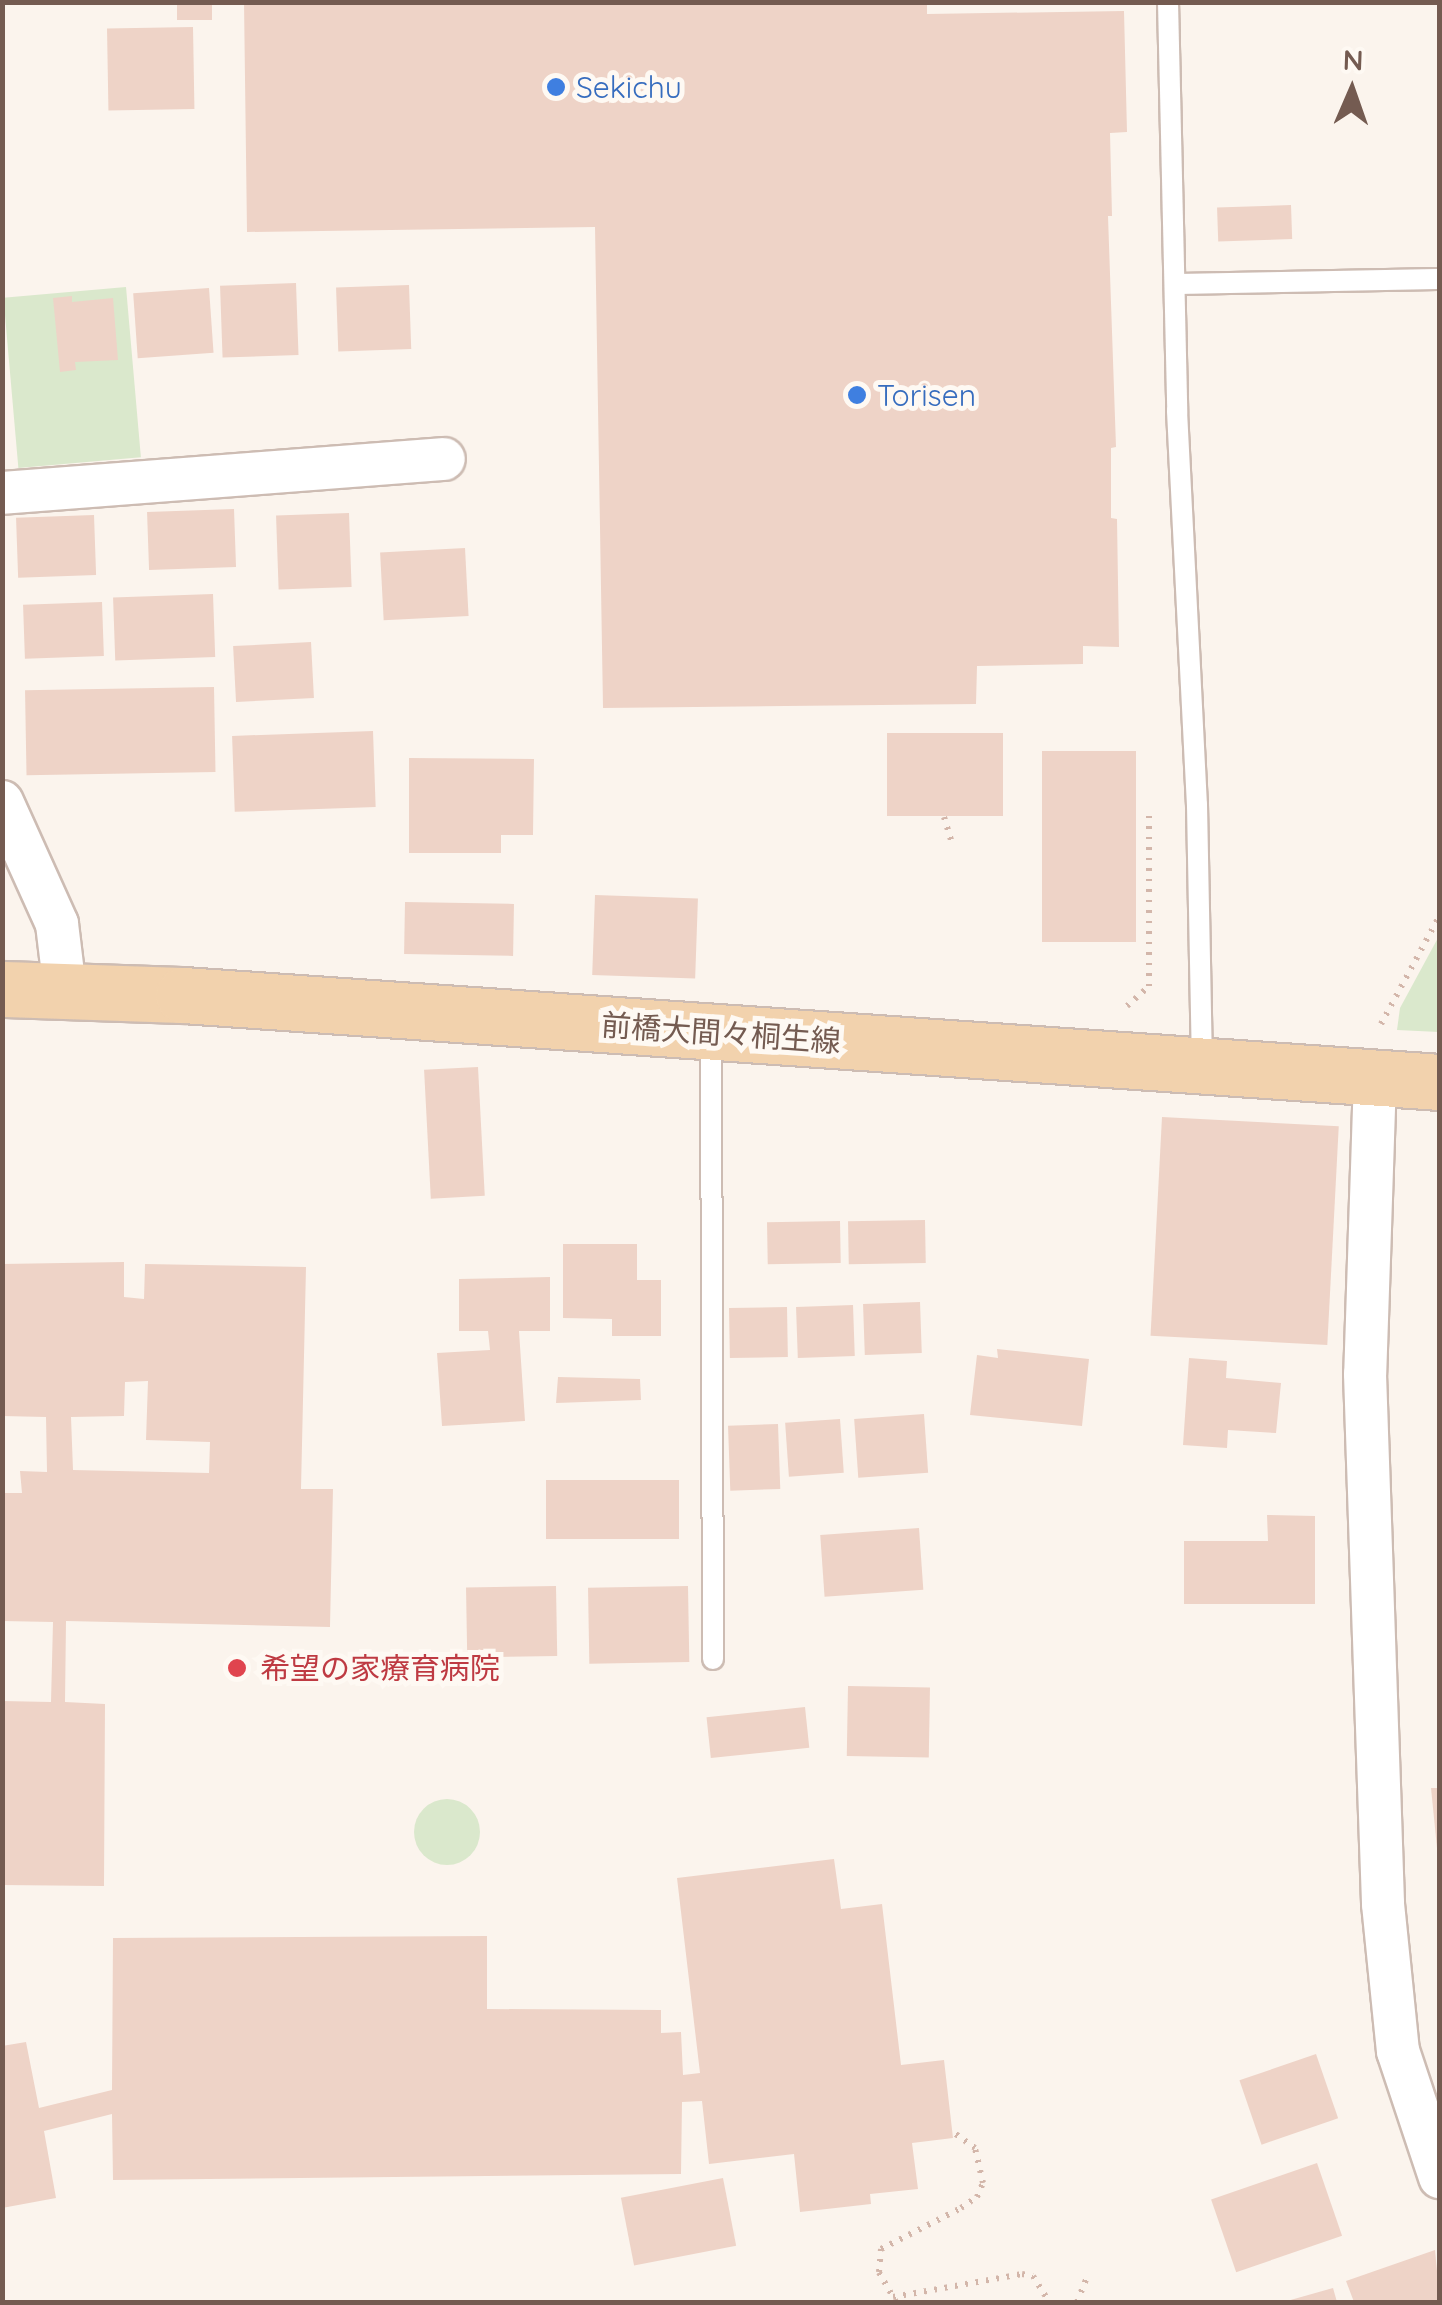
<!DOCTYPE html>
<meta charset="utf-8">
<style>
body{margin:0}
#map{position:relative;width:1442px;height:2305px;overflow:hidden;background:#fbf4ed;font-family:Quicksand,"Noto Sans JP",sans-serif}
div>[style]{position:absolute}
.green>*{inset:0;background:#dae8cc;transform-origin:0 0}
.round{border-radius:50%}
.building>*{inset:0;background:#eed3c7;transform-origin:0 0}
.path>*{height:6px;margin-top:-3px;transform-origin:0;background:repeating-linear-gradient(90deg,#d3b6aa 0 2.5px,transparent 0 10.5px)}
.roads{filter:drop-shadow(2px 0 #cdbcb3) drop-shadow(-2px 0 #cdbcb3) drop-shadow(0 2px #cdbcb3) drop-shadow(0 -2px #cdbcb3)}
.service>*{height:20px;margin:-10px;padding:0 10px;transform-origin:10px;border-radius:10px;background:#fff}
.minor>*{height:42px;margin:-21px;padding:0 21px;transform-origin:21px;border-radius:21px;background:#fff}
.primary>*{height:55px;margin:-27.5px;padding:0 27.5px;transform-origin:27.5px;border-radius:27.5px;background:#f2d2ad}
.dots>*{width:28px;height:28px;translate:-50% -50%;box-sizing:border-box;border:5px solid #fef9f3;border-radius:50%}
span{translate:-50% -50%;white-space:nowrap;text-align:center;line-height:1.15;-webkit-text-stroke:10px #fef9f3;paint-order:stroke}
.shop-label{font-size:30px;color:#366cbe}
.left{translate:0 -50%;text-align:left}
.street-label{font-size:30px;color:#745b51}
.health-label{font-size:30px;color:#be3a42}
.frame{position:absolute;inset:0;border:5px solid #745b51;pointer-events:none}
.north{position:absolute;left:1302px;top:40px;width:100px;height:100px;-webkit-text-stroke:8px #fef9f3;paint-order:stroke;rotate:2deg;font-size:28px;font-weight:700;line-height:40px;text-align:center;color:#745b51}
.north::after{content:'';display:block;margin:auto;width:35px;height:45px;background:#745b51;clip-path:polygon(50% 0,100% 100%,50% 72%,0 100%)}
</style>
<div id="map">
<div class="green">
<i style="left:126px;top:287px;width:171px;height:123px;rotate:85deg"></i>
<i style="clip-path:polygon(1439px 936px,1439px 1032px,1397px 1030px,1400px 1008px)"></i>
<i class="round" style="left:414px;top:1799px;width:66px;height:66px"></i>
</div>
<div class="building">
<i style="left:177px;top:2px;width:35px;height:18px"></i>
<i style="clip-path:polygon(244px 2px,927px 2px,927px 14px,1124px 11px,1127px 132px,1110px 133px,1112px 216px,1108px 216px,1116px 447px,1111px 448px,1111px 518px,1117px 519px,1119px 647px,1083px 646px,1083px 664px,977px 666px,976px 704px,603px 708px,595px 227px,247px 232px)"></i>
<i style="left:193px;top:27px;width:82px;height:86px;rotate:89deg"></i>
<i style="left:1291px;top:205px;width:34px;height:74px;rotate:88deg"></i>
<i style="left:296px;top:283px;width:72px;height:76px;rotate:88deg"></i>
<i style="left:409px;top:285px;width:64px;height:73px;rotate:88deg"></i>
<i style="left:209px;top:288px;width:65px;height:76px;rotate:86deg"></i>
<i style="clip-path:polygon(72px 296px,72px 302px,113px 298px,118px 360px,75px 362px,76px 370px,60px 372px,53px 298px)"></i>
<i style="left:234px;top:509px;width:58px;height:87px;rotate:88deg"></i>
<i style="left:349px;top:513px;width:74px;height:73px;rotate:88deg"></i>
<i style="left:94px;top:515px;width:60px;height:78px;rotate:88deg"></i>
<i style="left:465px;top:548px;width:68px;height:85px;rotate:87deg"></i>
<i style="left:213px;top:594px;width:63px;height:100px;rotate:88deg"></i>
<i style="left:102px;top:602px;width:54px;height:79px;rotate:88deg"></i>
<i style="left:311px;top:642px;width:56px;height:78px;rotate:87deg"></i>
<i style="left:214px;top:687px;width:85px;height:189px;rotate:89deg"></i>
<i style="left:373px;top:731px;width:76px;height:141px;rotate:88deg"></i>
<i style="left:887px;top:733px;width:116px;height:83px"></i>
<i style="left:1042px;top:751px;width:94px;height:191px"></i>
<i style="clip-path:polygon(409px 758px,534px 759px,533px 835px,501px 835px,501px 853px,409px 853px)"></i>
<i style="left:595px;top:895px;width:103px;height:80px;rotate:2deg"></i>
<i style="left:405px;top:902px;width:109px;height:52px;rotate:1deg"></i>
<i style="left:478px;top:1067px;width:129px;height:54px;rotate:87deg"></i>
<i style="left:1162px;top:1117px;width:177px;height:219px;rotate:3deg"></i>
<i style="left:925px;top:1220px;width:43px;height:77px;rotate:89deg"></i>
<i style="left:840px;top:1221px;width:42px;height:73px;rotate:89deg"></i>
<i style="clip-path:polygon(563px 1244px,637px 1244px,637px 1280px,661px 1280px,661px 1336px,612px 1336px,612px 1319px,563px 1318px)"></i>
<i style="clip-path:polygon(evenodd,124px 1262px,124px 1297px,144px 1299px,145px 1264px,306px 1267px,301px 1489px,333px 1489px,330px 1627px,66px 1621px,65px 1702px,105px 1704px,104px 1886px,2px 1885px,2px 1701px,51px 1702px,53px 1622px,2px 1621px,2px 1493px,22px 1493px,20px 1471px,47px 1472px,46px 1417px,2px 1416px,2px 1264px,124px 1262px,148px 1381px,146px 1440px,210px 1442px,209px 1473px,73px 1470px,71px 1417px,124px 1416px,125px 1382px,148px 1381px)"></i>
<i style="clip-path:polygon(550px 1277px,550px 1331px,519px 1331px,525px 1421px,442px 1426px,437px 1353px,490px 1350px,488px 1331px,459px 1331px,459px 1279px)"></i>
<i style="left:920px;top:1302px;width:51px;height:57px;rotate:88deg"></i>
<i style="left:853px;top:1305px;width:51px;height:57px;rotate:88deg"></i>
<i style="left:787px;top:1307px;width:50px;height:58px;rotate:89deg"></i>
<i style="clip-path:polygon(997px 1349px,1089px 1359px,1082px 1426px,970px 1415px,977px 1355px,998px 1358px)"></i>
<i style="clip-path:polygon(1189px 1358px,1227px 1361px,1226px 1378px,1281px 1383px,1276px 1433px,1228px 1430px,1227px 1448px,1183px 1445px)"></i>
<i style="clip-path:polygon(558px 1377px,640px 1379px,641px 1400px,556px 1403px)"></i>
<i style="left:924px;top:1414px;width:59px;height:70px;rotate:86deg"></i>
<i style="left:840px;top:1419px;width:54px;height:55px;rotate:86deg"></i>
<i style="left:778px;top:1424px;width:65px;height:50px;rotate:88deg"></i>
<i style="left:679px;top:1480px;width:59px;height:133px;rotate:90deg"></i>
<i style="clip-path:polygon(1267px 1515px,1315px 1516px,1315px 1604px,1184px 1604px,1184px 1541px,1268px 1541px)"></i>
<i style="left:919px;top:1528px;width:62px;height:99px;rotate:86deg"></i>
<i style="left:556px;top:1586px;width:70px;height:90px;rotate:89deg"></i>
<i style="left:688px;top:1586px;width:76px;height:100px;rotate:89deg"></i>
<i style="left:848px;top:1686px;width:82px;height:70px;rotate:1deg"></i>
<i style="left:805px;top:1707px;width:41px;height:99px;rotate:84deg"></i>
<i style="clip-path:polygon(1431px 1788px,1440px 1788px,1440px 1848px,1437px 1848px)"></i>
<i style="clip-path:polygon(834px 1859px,841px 1909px,882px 1904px,901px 2065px,944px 2060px,953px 2138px,912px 2143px,918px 2189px,870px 2194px,871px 2204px,800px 2212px,794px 2154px,709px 2164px,702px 2101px,682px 2102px,681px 2174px,113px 2180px,112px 2114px,44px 2131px,56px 2198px,2px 2208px,2px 2046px,26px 2042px,39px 2108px,112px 2090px,113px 1938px,487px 1936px,487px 2009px,661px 2010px,661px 2033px,681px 2032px,683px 2075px,700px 2073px,677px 1878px)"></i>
<i style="left:1316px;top:2054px;width:68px;height:81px;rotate:71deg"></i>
<i style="left:1317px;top:2163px;width:77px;height:112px;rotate:71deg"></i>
<i style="left:723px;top:2178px;width:69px;height:104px;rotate:79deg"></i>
<i style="clip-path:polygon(1435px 2250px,1440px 2302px,1354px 2302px,1346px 2281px)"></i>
<i style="clip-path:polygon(1333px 2288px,1337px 2302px,1287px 2302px,1287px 2301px)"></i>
</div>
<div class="path">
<i style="left:944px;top:817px;width:30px;rotate:73deg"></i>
<i style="left:1127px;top:1006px;width:30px;rotate:-42deg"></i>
<i style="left:1149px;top:986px;width:178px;rotate:-90deg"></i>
<i style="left:1381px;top:1024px;width:124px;rotate:-61.6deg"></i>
<i style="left:893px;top:2297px;width:131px;rotate:-10.1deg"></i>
<i style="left:1022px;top:2274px;width:11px;rotate:10deg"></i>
<i style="left:1033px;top:2276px;width:31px;rotate:58deg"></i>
<i style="left:896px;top:2302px;width:34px;rotate:-120deg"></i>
<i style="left:879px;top:2272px;width:23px;rotate:-85deg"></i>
<i style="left:881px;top:2249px;width:90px;rotate:-27.1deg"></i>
<i style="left:961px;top:2208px;width:19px;rotate:-35deg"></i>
<i style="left:977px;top:2197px;width:15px;rotate:-67deg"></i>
<i style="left:983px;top:2183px;width:36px;rotate:-103deg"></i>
<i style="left:975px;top:2148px;width:29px;rotate:-144deg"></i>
<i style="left:1077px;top:2302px;width:24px;rotate:-68deg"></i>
</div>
<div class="roads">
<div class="service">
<i style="left:1168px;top:2px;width:409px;rotate:88.7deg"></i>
<i style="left:1177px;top:411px;width:395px;rotate:87.1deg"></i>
<i style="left:1197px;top:805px;width:260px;rotate:88.9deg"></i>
<i style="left:1175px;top:284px;width:265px;rotate:-1.1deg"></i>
<i style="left:711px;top:1034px;width:625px;rotate:89.82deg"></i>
</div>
<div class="minor">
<i style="left:2px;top:493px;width:443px;rotate:-4.4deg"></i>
<i style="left:2px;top:802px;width:134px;rotate:65.7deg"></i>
<i style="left:57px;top:924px;width:66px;rotate:83.1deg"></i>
<i style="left:1375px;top:1078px;width:296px;rotate:91.9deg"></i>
<i style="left:1365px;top:1374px;width:530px;rotate:88.05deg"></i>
<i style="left:1383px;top:1904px;width:148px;rotate:84.2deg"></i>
<i style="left:1398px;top:2051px;width:133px;rotate:71.6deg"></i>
</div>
<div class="primary">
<i style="left:2px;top:989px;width:181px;rotate:1.9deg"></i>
<i style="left:183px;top:995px;width:1260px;rotate:3.96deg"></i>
</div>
</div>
<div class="dots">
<i style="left:556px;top:87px;background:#3f7fe0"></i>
<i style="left:857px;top:395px;background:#3f7fe0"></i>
<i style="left:237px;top:1668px;background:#e0444e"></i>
</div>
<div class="shop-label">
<span class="left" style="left:576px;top:87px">Sekichu</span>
<span class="left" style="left:877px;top:395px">Torisen</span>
</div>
<div class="street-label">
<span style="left:721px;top:1033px;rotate:4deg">前橋大間々桐生線</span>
</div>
<div class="health-label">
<span class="left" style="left:260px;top:1668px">希望の家療育病院</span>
</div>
<div class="frame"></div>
<div class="north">N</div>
</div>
